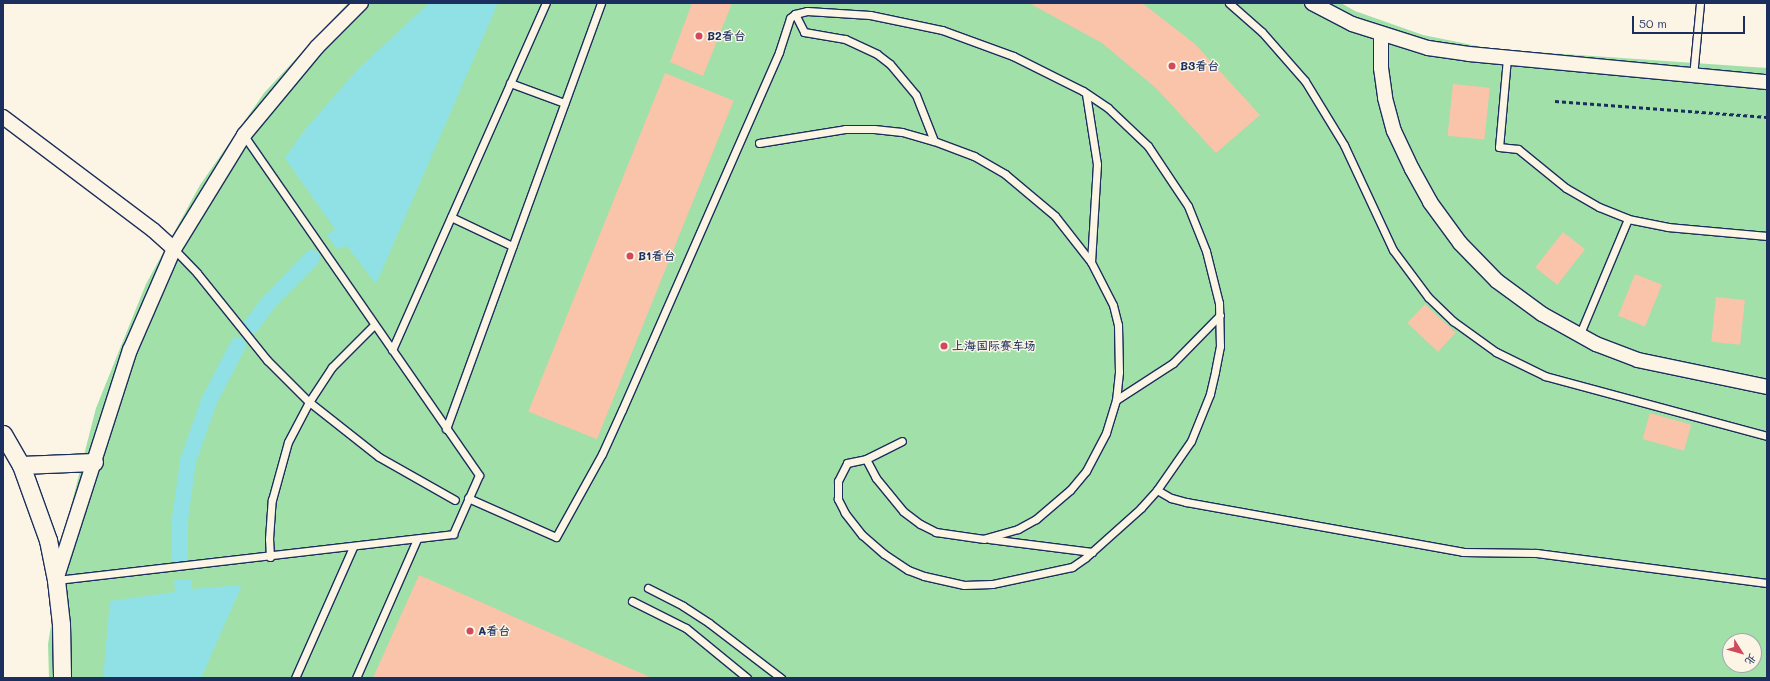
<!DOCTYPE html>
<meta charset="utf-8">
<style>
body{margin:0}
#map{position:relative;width:1770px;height:681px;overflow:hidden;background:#fcf5e5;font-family:Mali,"LXGW WenKai TC",sans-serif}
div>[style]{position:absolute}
.green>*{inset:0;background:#a1e0a8}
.water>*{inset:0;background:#8fe1e6}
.canal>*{height:16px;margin:-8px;padding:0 8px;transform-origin:8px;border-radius:8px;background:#8fe1e6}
.building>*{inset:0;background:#f9c4aa;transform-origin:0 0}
.path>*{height:2.5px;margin-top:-1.25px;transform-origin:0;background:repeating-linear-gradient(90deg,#1b2f5e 0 4px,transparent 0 7px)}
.roads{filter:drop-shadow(1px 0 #1b2f5e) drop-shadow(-1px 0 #1b2f5e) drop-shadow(0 1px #1b2f5e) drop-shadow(0 -1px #1b2f5e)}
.service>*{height:7px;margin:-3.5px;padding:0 3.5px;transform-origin:3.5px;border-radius:3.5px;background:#fcf5e5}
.minor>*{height:14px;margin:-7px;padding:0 7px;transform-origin:7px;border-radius:7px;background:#fcf5e5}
.tertiary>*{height:17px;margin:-8.5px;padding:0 8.5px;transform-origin:8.5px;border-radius:8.5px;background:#fcf5e5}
.dots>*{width:11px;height:11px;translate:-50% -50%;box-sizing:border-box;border:2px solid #fcf5e5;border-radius:50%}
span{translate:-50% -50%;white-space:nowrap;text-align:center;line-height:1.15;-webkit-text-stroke:3px #fcf5e5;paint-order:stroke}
.poi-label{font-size:12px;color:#1b2f5e;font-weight:700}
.left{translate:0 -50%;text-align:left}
.frame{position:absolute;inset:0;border:4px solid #1b2f5e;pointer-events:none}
.north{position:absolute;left:1722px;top:633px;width:40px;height:40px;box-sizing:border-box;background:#fcf5e5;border:1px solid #a2a6af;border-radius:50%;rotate:127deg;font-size:11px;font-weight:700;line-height:16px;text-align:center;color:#1b2f5e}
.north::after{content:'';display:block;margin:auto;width:14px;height:18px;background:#d1495b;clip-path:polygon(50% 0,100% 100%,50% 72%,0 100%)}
.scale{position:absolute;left:1632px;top:16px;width:113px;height:18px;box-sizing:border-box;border:2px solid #1b2f5e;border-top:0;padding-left:5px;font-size:12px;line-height:14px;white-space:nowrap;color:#1b2f5e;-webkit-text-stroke:3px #fcf5e5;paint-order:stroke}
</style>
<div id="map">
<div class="green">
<i style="clip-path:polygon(evenodd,348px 3px,1341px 3px,1355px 11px,1423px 35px,1492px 49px,1767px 68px,1767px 678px,49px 678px,48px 644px,69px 514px,96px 408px,146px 284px,200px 185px,264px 93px,348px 3px,1730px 641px,1754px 641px,1754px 665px,1730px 665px,1730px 641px)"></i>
</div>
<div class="water">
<i style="clip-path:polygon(429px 3px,498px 3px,376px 284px,347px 246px,337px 249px,327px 235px,335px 229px,285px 158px,304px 131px,357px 70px)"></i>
<i style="clip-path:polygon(183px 579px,191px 579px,192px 589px,242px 585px,201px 678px,103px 678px,110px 601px,175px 592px,174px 581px)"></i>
</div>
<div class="canal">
<i style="left:251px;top:326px;width:31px;rotate:-53deg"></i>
<i style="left:270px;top:301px;width:60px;rotate:-45.7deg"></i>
<i style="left:180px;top:557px;width:38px;rotate:-90deg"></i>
<i style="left:180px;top:519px;width:59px;rotate:-82.1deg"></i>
<i style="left:188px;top:461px;width:64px;rotate:-70.7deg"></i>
<i style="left:209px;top:401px;width:63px;rotate:-62.6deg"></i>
</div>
<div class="building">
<i style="clip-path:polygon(692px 3px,732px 3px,703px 76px,670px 62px)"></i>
<i style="clip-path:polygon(1029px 3px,1142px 3px,1195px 44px,1260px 115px,1216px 153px,1156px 88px,1102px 43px)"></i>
<i style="left:665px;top:73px;width:74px;height:365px;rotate:22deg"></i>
<i style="left:1453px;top:84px;width:37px;height:52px;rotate:6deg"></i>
<i style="left:1563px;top:232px;width:28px;height:45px;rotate:38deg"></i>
<i style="left:1635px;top:274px;width:29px;height:45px;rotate:22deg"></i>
<i style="left:1716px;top:297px;width:29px;height:45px;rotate:6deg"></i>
<i style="left:1425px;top:304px;width:42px;height:26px;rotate:43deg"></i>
<i style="left:1650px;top:413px;width:43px;height:27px;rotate:16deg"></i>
<i style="clip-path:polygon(419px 575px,451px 589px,652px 678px,373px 678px)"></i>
</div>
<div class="path">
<i style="left:1555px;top:101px;width:213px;rotate:4.3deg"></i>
</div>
<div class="roads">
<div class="service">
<i style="left:1229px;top:3px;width:44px;rotate:41.3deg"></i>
<i style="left:1262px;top:32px;width:65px;rotate:48.7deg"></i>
<i style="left:1305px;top:81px;width:75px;rotate:58.6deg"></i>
<i style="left:1344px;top:145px;width:116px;rotate:65deg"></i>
<i style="left:1393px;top:250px;width:59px;rotate:53.3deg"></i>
<i style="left:1428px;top:297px;width:35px;rotate:44deg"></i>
<i style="left:1453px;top:321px;width:53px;rotate:35.8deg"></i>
<i style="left:1496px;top:352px;width:55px;rotate:26.1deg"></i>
<i style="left:1545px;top:376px;width:230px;rotate:15.1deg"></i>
<i style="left:795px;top:14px;width:20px;rotate:63deg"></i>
<i style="left:804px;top:32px;width:42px;rotate:9.7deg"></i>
<i style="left:845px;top:39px;width:35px;rotate:25deg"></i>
<i style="left:877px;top:54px;width:16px;rotate:38deg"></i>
<i style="left:890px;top:64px;width:40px;rotate:50deg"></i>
<i style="left:916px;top:95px;width:49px;rotate:68.6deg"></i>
<i style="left:1507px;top:58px;width:89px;rotate:95.1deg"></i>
<i style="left:1499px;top:147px;width:19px;rotate:6deg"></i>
<i style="left:1518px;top:149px;width:62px;rotate:39.1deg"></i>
<i style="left:1566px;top:188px;width:38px;rotate:30deg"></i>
<i style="left:1599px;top:207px;width:31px;rotate:22deg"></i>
<i style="left:1628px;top:219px;width:41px;rotate:11.3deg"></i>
<i style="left:1668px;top:227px;width:99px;rotate:5.2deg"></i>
<i style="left:1693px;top:76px;width:73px;rotate:-84.5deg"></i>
<i style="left:510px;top:83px;width:58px;rotate:20.3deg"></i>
<i style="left:1086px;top:94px;width:71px;rotate:81.1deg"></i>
<i style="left:1097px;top:164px;width:98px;rotate:93.5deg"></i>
<i style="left:759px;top:143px;width:87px;rotate:-9.2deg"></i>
<i style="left:845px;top:129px;width:29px"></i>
<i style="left:874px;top:129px;width:28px;rotate:6deg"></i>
<i style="left:902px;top:132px;width:33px;rotate:16deg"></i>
<i style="left:934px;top:141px;width:43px;rotate:20.6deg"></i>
<i style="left:974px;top:156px;width:36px;rotate:30deg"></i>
<i style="left:1005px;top:174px;width:65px;rotate:40deg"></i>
<i style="left:1055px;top:216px;width:58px;rotate:52deg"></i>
<i style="left:1091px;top:262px;width:48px;rotate:62.9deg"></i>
<i style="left:1113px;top:305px;width:21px;rotate:76deg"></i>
<i style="left:1118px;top:325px;width:47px;rotate:88.8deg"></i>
<i style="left:1119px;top:372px;width:28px;rotate:96deg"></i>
<i style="left:1116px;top:400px;width:34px;rotate:107deg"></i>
<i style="left:1106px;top:433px;width:43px;rotate:117.8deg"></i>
<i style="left:1086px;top:471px;width:25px;rotate:130deg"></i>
<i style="left:1070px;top:490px;width:45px;rotate:139.5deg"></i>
<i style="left:1036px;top:519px;width:21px;rotate:151deg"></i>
<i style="left:1018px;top:529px;width:35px;rotate:164deg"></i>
<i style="left:984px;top:539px;width:49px;rotate:-171.7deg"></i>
<i style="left:936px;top:532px;width:18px;rotate:-153deg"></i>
<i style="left:920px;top:524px;width:21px;rotate:-143deg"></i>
<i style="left:903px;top:511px;width:43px;rotate:-129.3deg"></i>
<i style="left:876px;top:478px;width:21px;rotate:-118deg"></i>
<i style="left:451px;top:217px;width:68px;rotate:25.4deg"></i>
<i style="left:174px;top:249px;width:33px;rotate:46deg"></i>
<i style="left:197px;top:273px;width:112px;rotate:51.2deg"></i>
<i style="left:267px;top:360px;width:58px;rotate:45deg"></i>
<i style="left:308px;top:401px;width:90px;rotate:38.3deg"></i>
<i style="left:379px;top:457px;width:87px;rotate:29.5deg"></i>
<i style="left:1579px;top:336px;width:127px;rotate:-67.3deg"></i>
<i style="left:392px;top:350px;width:380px;rotate:-66.1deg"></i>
<i style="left:1116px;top:400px;width:68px;rotate:-33deg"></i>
<i style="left:1173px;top:363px;width:67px;rotate:-45.6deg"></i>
<i style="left:446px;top:429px;width:453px;rotate:-70deg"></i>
<i style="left:1157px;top:490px;width:16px;rotate:30deg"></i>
<i style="left:1171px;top:498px;width:16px;rotate:15deg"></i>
<i style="left:1186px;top:502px;width:281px;rotate:10.2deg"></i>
<i style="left:1463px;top:552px;width:73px;rotate:0.8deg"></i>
<i style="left:1536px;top:553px;width:233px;rotate:7.4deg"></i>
<i style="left:468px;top:498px;width:96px;rotate:23.9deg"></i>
<i style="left:556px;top:537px;width:95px;rotate:-61deg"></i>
<i style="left:602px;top:454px;width:48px;rotate:-65.6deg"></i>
<i style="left:622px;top:410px;width:391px;rotate:-66.3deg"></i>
<i style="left:779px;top:52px;width:36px;rotate:-72deg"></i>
<i style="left:790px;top:18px;width:6px;rotate:-39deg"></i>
<i style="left:795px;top:14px;width:12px;rotate:-14deg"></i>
<i style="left:807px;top:11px;width:63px;rotate:3.6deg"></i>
<i style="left:870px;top:15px;width:74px;rotate:11.8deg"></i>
<i style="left:942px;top:30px;width:76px;rotate:20.1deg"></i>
<i style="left:1013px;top:56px;width:78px;rotate:26.6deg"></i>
<i style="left:1083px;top:91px;width:30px;rotate:34deg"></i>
<i style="left:1108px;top:108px;width:55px;rotate:43.5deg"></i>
<i style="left:1148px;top:146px;width:72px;rotate:56.3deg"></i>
<i style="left:1188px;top:206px;width:48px;rotate:68.2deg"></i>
<i style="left:1206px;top:251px;width:54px;rotate:76deg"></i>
<i style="left:1219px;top:303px;width:43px;rotate:88.7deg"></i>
<i style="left:1220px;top:346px;width:26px;rotate:101deg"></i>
<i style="left:1215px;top:372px;width:23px;rotate:103deg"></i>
<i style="left:1210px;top:394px;width:51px;rotate:112deg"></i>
<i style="left:1191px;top:441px;width:60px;rotate:124.8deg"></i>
<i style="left:1157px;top:490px;width:24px;rotate:132deg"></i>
<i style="left:1141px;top:508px;width:75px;rotate:138.2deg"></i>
<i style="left:1085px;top:558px;width:16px;rotate:145deg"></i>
<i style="left:1072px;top:567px;width:82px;rotate:168deg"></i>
<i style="left:992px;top:584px;width:28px;rotate:178deg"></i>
<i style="left:964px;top:585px;width:41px;rotate:-167.3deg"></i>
<i style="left:924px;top:576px;width:17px;rotate:-159deg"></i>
<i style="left:908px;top:570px;width:29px;rotate:-146deg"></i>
<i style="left:884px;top:554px;width:29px;rotate:-139deg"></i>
<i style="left:862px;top:535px;width:28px;rotate:-128deg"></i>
<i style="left:845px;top:513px;width:16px;rotate:-117deg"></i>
<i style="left:838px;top:499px;width:18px;rotate:-90deg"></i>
<i style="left:838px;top:481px;width:20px;rotate:-63deg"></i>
<i style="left:847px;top:463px;width:19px;rotate:-12deg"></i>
<i style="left:866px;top:459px;width:40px;rotate:-26.6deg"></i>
<i style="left:989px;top:539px;width:104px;rotate:7.2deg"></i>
<i style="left:270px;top:557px;width:18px;rotate:-93deg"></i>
<i style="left:269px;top:539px;width:39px;rotate:-86deg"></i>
<i style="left:272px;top:500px;width:60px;rotate:-74.6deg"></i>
<i style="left:288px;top:442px;width:45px;rotate:-62.3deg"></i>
<i style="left:309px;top:402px;width:42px;rotate:-56.7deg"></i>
<i style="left:332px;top:367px;width:59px;rotate:-45deg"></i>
<i style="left:56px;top:580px;width:400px;rotate:-6.6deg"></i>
<i style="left:453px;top:534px;width:64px;rotate:-66.2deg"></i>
<i style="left:479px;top:475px;width:413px;rotate:-124.7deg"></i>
<i style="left:648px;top:588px;width:39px;rotate:27deg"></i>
<i style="left:683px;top:606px;width:31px;rotate:33deg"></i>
<i style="left:709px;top:623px;width:91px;rotate:37.4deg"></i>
<i style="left:632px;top:601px;width:60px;rotate:26.6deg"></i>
<i style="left:686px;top:628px;width:79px;rotate:39.3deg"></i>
<i style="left:295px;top:678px;width:143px;rotate:-66.1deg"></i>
<i style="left:356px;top:678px;width:152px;rotate:-66.3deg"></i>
</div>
<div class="minor">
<i style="left:1312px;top:3px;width:45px;rotate:27.7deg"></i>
<i style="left:1352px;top:24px;width:80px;rotate:17.5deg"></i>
<i style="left:1428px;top:48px;width:41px;rotate:8.3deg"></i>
<i style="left:1469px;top:54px;width:299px;rotate:5.4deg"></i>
<i style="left:1381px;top:35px;width:33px;rotate:90deg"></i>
<i style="left:1381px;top:68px;width:30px;rotate:82deg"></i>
<i style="left:1385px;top:98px;width:34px;rotate:75deg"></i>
<i style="left:1394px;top:131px;width:42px;rotate:64.7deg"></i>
<i style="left:1412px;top:169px;width:38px;rotate:61deg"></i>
<i style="left:1430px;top:202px;width:51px;rotate:53.8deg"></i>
<i style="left:1460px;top:243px;width:53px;rotate:45.8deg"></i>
<i style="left:1497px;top:281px;width:56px;rotate:36.3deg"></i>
<i style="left:1542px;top:314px;width:62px;rotate:29.1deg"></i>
<i style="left:1596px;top:344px;width:45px;rotate:20.9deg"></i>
<i style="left:1638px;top:360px;width:132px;rotate:11.8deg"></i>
<i style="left:3px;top:117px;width:188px;rotate:37deg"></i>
<i style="left:153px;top:230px;width:28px;rotate:42deg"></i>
<i style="left:56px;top:580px;width:242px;rotate:-72.2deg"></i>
<i style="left:130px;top:350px;width:110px;rotate:-66.5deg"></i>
<i style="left:174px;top:249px;width:134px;rotate:-58.4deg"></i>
<i style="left:244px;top:135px;width:114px;rotate:-50.3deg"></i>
<i style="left:317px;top:47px;width:62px;rotate:-45deg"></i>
</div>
<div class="tertiary">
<i style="left:3px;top:434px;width:36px;rotate:60deg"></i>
<i style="left:21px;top:465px;width:80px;rotate:70.2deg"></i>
<i style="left:48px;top:540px;width:41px;rotate:78.7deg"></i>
<i style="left:56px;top:580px;width:44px;rotate:83.5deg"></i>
<i style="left:61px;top:624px;width:54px;rotate:88.9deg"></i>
<i style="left:21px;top:465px;width:73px;rotate:-2.4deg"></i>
</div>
</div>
<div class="dots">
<i style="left:699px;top:36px;background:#d1495b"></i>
<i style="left:1172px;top:66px;background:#d1495b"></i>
<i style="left:630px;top:256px;background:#d1495b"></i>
<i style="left:944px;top:346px;background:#d1495b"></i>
<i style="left:470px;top:631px;background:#d1495b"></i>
</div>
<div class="poi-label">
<span class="left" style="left:707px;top:36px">B2看台</span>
<span class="left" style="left:1180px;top:66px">B3看台</span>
<span class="left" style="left:638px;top:256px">B1看台</span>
<span class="left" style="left:952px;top:346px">上海国际赛车场</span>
<span class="left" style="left:478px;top:631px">A看台</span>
</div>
<div class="frame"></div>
<div class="north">北</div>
<div class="scale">50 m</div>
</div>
